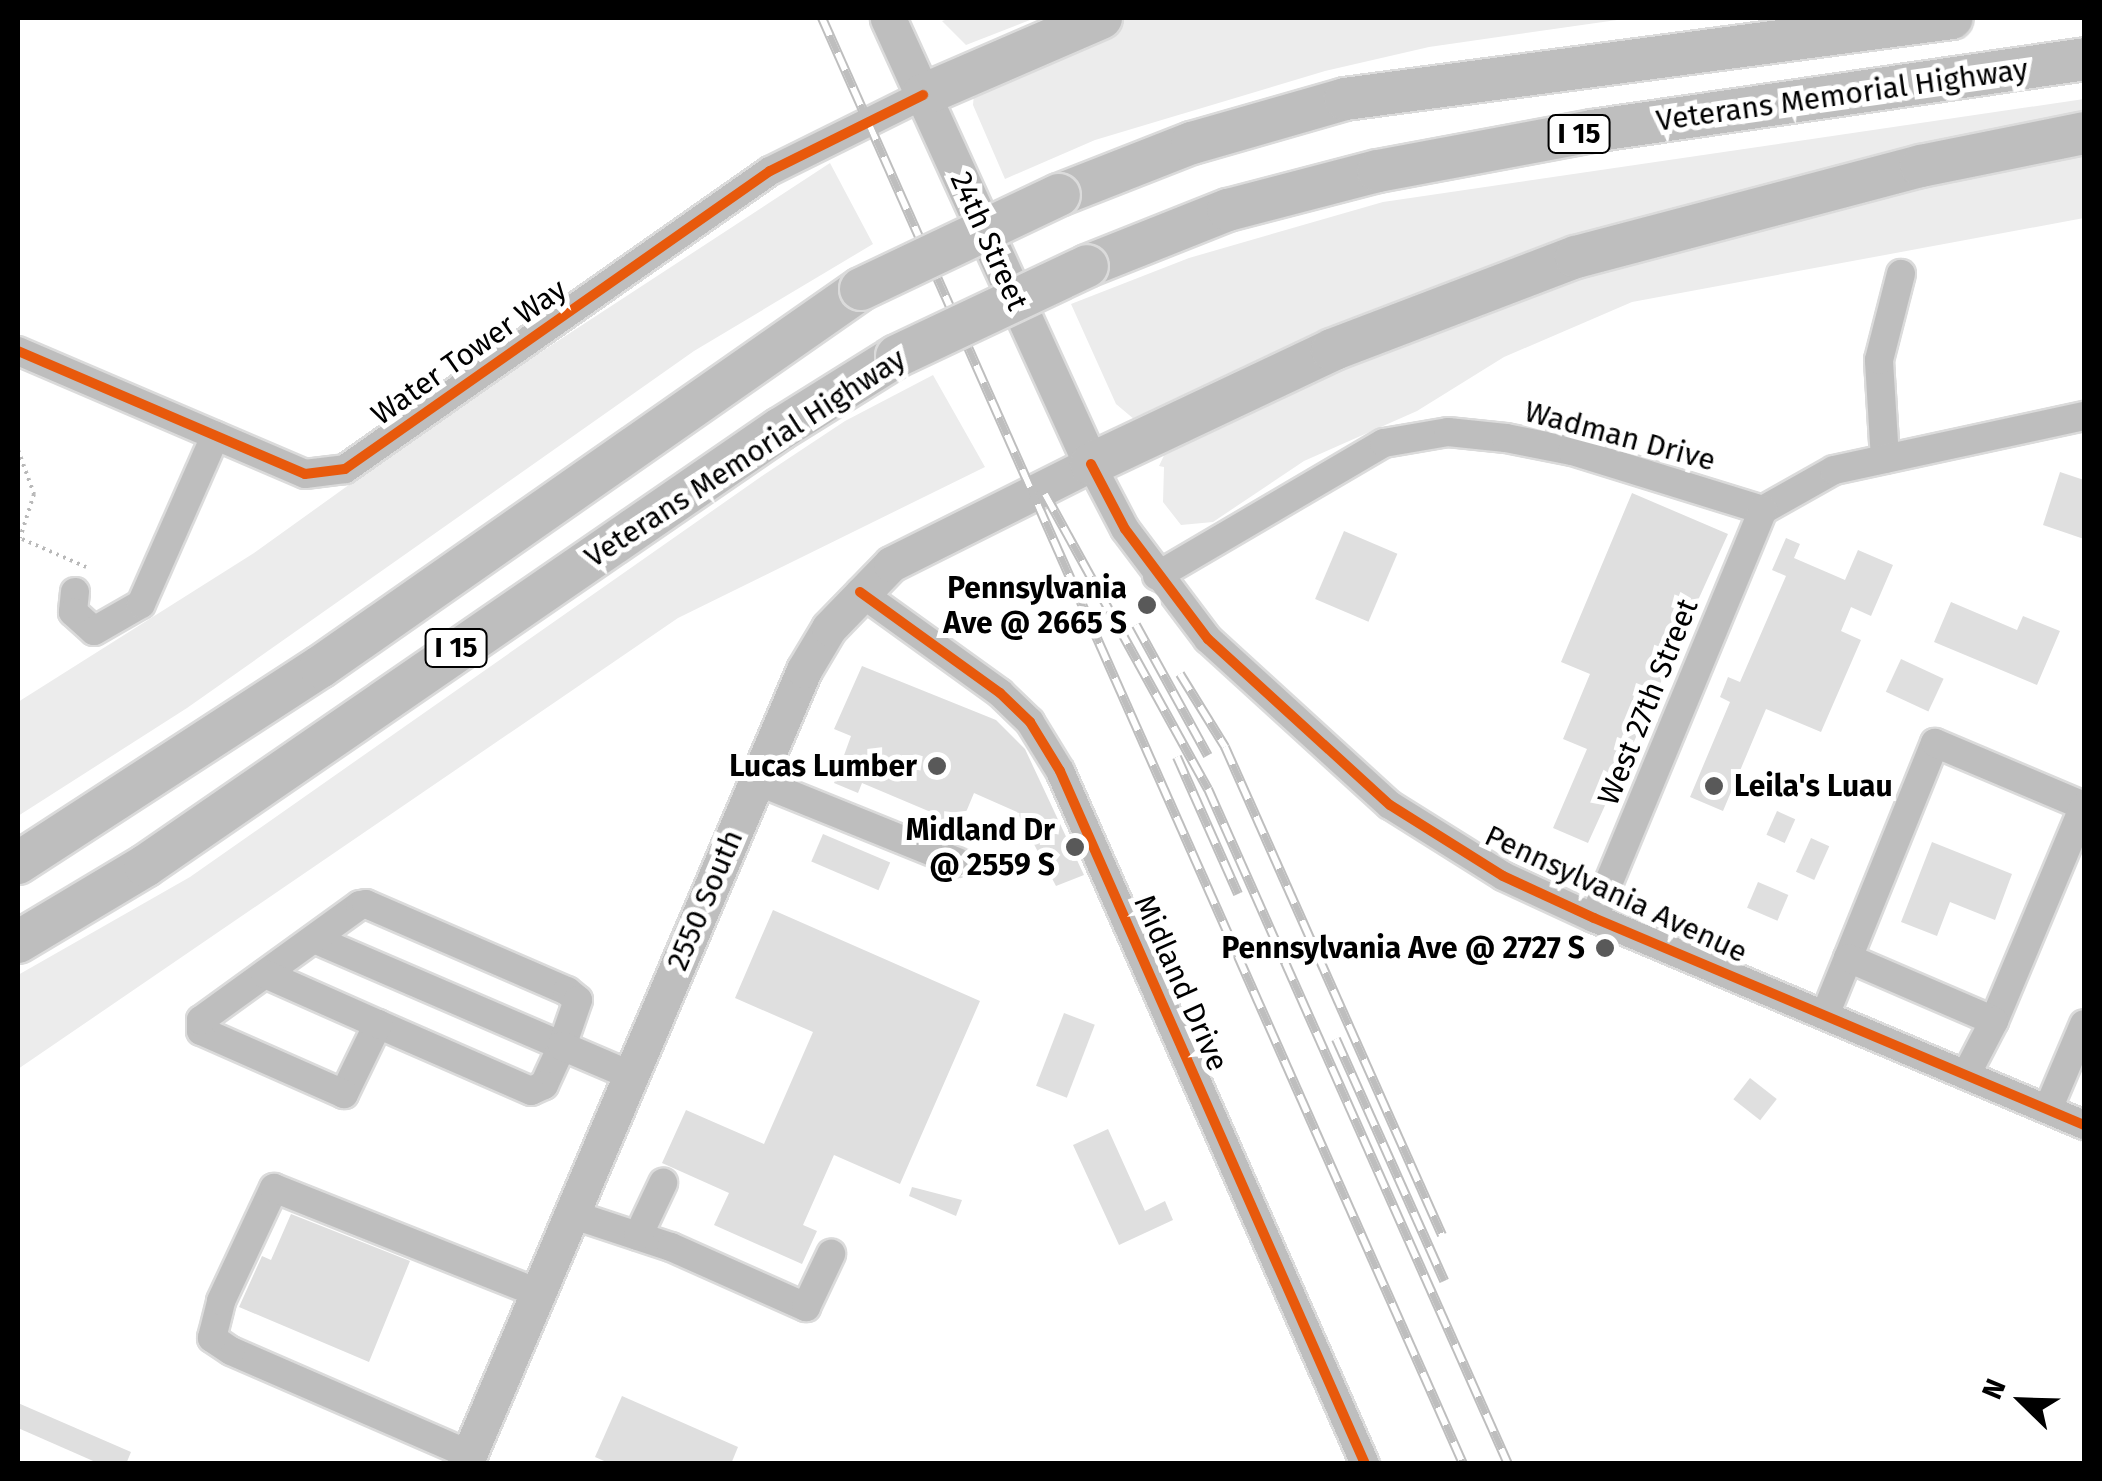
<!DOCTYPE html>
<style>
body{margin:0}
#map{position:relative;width:2102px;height:1481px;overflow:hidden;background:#fff;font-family:"Fira Sans",sans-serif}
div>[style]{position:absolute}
.green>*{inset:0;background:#ececec}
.building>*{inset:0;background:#dfdfdf;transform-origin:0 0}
.path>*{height:4px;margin-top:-2px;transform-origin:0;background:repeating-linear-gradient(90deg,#b9b9b9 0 2.5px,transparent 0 7.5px)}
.roads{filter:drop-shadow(2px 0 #dbdbdb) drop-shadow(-2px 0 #dbdbdb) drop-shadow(0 2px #dbdbdb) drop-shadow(0 -2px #dbdbdb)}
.minor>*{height:28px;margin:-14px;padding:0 14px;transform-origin:14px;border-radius:14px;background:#bebebe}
.major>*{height:35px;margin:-17.5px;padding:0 17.5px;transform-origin:17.5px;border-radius:17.5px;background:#bebebe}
.highway>*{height:42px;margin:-21px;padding:0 21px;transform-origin:21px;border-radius:21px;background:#bebebe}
.rail>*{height:10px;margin-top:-5px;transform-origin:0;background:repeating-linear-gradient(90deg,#fff 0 19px,#bebebe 0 38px);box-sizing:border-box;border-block:2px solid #bebebe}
.bridges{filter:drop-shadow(2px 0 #dbdbdb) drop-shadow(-2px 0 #dbdbdb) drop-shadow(0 2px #dbdbdb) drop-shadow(0 -2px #dbdbdb)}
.highway-bridge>*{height:42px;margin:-21px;padding:0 21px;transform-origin:21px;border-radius:21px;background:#bebebe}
.cycleway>*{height:10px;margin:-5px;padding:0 5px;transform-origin:5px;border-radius:5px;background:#e8590c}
.dots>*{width:28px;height:28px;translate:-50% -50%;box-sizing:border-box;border:5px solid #fff;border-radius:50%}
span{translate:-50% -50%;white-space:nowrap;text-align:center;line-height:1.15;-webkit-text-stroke:10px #fff;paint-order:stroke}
.shield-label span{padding:2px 8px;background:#fff;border:2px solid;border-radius:8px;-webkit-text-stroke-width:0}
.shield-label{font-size:28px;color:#000;font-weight:700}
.street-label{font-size:30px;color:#000}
.poi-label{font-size:30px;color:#000;font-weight:700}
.right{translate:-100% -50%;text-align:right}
.left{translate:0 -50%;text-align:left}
.frame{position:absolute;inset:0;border:20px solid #000;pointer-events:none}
.north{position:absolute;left:1972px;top:1351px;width:100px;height:100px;-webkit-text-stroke:8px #fff;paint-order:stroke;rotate:293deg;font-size:28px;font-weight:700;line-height:40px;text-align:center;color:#000}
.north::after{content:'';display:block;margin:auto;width:35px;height:45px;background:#000;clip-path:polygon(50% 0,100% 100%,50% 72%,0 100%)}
</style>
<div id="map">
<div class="green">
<i style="clip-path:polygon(951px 18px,1035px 18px,966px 45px,942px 21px)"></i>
<i style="clip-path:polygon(1120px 18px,1631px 18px,1429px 47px,1325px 71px,1095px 140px,1005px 179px,973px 105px,974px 93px)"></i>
<i style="clip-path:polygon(2084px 99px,2084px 119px,1905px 163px,1141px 425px,1116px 404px,1071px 304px,1189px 258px,1383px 202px)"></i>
<i style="clip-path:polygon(2084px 146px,2084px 218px,1632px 302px,1504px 357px,1417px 411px,1304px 461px,1213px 522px,1181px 525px,1163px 502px,1164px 467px,1159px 466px,1169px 445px,1513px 291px)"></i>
<i style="clip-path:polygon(830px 163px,873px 244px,694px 351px,187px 708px,18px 816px,18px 702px,254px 553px,463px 403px)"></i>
<i style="clip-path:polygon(933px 375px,985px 467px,678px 618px,18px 1069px,18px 975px,190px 877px,762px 476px,845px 421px)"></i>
</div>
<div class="building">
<i style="clip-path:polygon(2060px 472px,2084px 480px,2084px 539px,2043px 525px)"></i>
<i style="clip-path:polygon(1632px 493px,1728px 534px,1588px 843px,1553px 828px,1587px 749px,1563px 739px,1590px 674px,1561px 662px)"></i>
<i style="left:1344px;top:531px;width:58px;height:74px;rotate:23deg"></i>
<i style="clip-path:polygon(1786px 538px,1800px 544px,1794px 558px,1845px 580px,1858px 550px,1893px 565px,1871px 616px,1851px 607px,1841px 631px,1861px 640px,1821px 732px,1766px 709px,1723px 811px,1690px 797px,1730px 702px,1720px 697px,1728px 677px,1740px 682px,1786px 576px,1772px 570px)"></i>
<i style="clip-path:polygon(1951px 602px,2017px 630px,2023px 616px,2060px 631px,2037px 685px,1934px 642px)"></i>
<i style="left:1901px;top:659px;width:47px;height:36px;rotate:25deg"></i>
<i style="clip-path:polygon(862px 666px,996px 720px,1025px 749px,1084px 875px,1056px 886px,1017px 812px,974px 793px,954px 841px,926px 829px,933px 813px,862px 783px,858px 793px,834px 783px,851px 736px,834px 729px)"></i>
<i style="left:1777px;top:811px;width:20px;height:26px;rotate:24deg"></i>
<i style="left:823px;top:834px;width:73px;height:30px;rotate:23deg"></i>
<i style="left:1811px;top:838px;width:20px;height:37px;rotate:24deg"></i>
<i style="clip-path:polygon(1932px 842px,2012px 874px,1995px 920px,1950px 902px,1937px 936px,1901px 922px)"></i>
<i style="left:1758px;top:882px;width:33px;height:28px;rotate:23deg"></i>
<i style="clip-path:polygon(773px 910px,980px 1001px,900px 1184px,834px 1155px,803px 1225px,817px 1231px,802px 1264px,714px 1225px,729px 1193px,662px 1163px,686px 1110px,764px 1144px,813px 1032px,735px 998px)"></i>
<i style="left:1064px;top:1013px;width:33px;height:78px;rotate:21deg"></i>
<i style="left:1750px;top:1078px;width:34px;height:27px;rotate:38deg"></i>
<i style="clip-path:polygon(1108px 1129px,1145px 1211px,1165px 1201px,1173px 1220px,1119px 1245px,1073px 1145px)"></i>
<i style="clip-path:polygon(912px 1187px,962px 1200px,956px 1216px,909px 1196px)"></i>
<i style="clip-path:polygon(291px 1214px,410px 1261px,369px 1362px,239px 1307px,262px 1256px,271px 1260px)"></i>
<i style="clip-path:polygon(622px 1396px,738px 1447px,731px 1464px,611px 1464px,595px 1457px)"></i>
<i style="clip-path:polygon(18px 1403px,131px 1452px,126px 1464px,100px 1464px,18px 1428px)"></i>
</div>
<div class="path">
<i style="left:18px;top:450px;width:47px;rotate:70deg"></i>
<i style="left:34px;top:494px;width:46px;rotate:107.7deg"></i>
<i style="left:22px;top:539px;width:70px;rotate:23.6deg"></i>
</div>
<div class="roads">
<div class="minor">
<i style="left:18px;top:351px;width:312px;rotate:23.2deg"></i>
<i style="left:305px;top:474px;width:40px;rotate:-7.1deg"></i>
<i style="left:345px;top:469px;width:519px;rotate:-35.04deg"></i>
<i style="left:770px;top:171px;width:171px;rotate:-26.4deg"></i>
<i style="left:1885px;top:459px;width:99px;rotate:-93.5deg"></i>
<i style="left:1879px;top:360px;width:89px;rotate:-75.7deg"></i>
<i style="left:1091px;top:464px;width:73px;rotate:62.4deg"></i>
<i style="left:1125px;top:529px;width:138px;rotate:53deg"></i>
<i style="left:1208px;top:639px;width:246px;rotate:42.4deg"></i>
<i style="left:1390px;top:805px;width:133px;rotate:32.1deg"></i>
<i style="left:1503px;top:876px;width:100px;rotate:24.8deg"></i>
<i style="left:1594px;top:918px;width:532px;rotate:22.9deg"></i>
<i style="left:1157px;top:576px;width:263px;rotate:-30.4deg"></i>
<i style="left:1384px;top:443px;width:65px;rotate:-9.8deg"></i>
<i style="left:1448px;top:432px;width:58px;rotate:5.9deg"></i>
<i style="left:1506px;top:438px;width:67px;rotate:11.1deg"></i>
<i style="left:1572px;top:451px;width:200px;rotate:17.2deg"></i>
<i style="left:1763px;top:510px;width:81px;rotate:-29.4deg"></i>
<i style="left:1834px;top:470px;width:256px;rotate:-12.2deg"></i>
<i style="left:75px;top:592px;width:20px;rotate:96deg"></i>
<i style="left:73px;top:612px;width:28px;rotate:42deg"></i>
<i style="left:94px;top:631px;width:54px;rotate:-29.9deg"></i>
<i style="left:141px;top:604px;width:184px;rotate:-66.2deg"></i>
<i style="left:860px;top:592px;width:173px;rotate:35.8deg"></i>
<i style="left:1000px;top:693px;width:42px;rotate:44deg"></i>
<i style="left:1030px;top:722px;width:57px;rotate:58.5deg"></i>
<i style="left:1060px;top:771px;width:757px;rotate:66.24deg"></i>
<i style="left:757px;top:781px;width:216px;rotate:22deg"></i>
<i style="left:1594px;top:918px;width:442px;rotate:-67.5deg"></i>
<i style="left:314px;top:939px;width:270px;rotate:23.3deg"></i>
<i style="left:562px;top:1046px;width:43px;rotate:114.8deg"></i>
<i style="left:544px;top:1085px;width:14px;rotate:155deg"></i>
<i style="left:531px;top:1091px;width:167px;rotate:-156.4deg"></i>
<i style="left:378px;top:1024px;width:78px;rotate:115.9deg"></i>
<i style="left:344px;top:1094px;width:156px;rotate:-156.2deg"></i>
<i style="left:201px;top:1031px;width:11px;rotate:-90deg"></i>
<i style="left:201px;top:1020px;width:196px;rotate:-35.9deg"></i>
<i style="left:360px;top:905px;width:6px;rotate:-9deg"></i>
<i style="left:366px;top:904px;width:219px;rotate:23.4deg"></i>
<i style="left:567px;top:991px;width:14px;rotate:39deg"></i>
<i style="left:578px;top:1000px;width:49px;rotate:109.2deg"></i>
<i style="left:562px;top:1046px;width:74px;rotate:23.1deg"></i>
<i style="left:1848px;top:958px;width:232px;rotate:-68deg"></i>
<i style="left:1935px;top:743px;width:162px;rotate:22.9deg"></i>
<i style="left:2084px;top:806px;width:233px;rotate:112.7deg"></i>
<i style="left:265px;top:974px;width:124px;rotate:23.9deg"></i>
<i style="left:1825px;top:1015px;width:61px;rotate:-68deg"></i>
<i style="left:1848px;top:958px;width:159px;rotate:23.3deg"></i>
<i style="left:1994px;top:1021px;width:61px;rotate:117.4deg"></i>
<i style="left:2048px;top:1109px;width:92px;rotate:-67deg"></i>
<i style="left:571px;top:1214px;width:105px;rotate:18.3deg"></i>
<i style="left:671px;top:1247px;width:148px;rotate:24deg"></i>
<i style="left:806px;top:1307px;width:59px;rotate:-64.7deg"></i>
<i style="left:638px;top:1236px;width:59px;rotate:-64.7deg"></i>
<i style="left:468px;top:1454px;width:258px;rotate:-156.5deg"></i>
<i style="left:231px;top:1351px;width:23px;rotate:-146deg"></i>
<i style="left:212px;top:1338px;width:38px;rotate:-76deg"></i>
<i style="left:221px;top:1301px;width:125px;rotate:-64.9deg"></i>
<i style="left:274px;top:1188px;width:284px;rotate:21.7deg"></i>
</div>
<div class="major">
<i style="left:465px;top:1464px;width:863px;rotate:-66.88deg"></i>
<i style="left:804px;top:670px;width:49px;rotate:-59.2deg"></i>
<i style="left:829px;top:628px;width:89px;rotate:-45.9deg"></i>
<i style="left:891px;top:564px;width:224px;rotate:-26.6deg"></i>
<i style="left:1091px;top:464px;width:490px;rotate:-114.5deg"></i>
</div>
<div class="highway">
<i style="left:923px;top:95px;width:194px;rotate:-23.4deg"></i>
<i style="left:1059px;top:195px;width:143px;rotate:-21.4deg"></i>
<i style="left:1192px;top:143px;width:159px;rotate:-16deg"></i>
<i style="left:1345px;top:99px;width:612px;rotate:-7.6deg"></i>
<i style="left:1087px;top:266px;width:152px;rotate:-21.7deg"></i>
<i style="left:1228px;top:210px;width:155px;rotate:-14.6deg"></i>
<i style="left:1378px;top:171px;width:218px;rotate:-10.6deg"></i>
<i style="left:1592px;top:131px;width:497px;rotate:-8.3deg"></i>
<i style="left:1091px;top:464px;width:267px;rotate:-25.3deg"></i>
<i style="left:1332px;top:350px;width:261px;rotate:-20.9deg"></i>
<i style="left:1576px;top:257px;width:357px;rotate:-14.8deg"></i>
<i style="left:1921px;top:166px;width:166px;rotate:-11.4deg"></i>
<i style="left:18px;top:863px;width:360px;rotate:-33deg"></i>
<i style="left:320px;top:667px;width:660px;rotate:-34.94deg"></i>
<i style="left:18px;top:942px;width:148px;rotate:-30.9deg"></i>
<i style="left:145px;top:866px;width:771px;rotate:-34.54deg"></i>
<i style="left:780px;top:429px;width:138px;rotate:-32deg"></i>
</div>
</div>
<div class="rail">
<i style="left:822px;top:18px;width:1582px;rotate:66.09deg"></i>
<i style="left:1045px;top:494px;width:337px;rotate:61.1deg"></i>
<i style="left:1208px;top:789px;width:739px;rotate:66.04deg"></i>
<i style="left:1136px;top:625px;width:149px;rotate:61.2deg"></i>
<i style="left:1180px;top:674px;width:86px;rotate:58.3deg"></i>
<i style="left:1225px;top:747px;width:534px;rotate:66.03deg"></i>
<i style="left:1177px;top:757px;width:150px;rotate:66deg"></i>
<i style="left:1336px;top:1039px;width:265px;rotate:65.9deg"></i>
</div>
<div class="bridges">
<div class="highway-bridge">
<i style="left:861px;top:289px;width:219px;rotate:-25.4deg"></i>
<i style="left:897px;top:356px;width:210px;rotate:-25.3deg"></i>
</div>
</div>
<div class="cycleway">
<i style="left:18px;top:351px;width:312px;rotate:23.2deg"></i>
<i style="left:305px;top:474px;width:40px;rotate:-7.1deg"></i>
<i style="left:345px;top:469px;width:519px;rotate:-35.04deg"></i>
<i style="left:770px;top:171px;width:171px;rotate:-26.4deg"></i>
<i style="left:1091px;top:464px;width:73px;rotate:62.4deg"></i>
<i style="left:1125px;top:529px;width:138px;rotate:53deg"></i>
<i style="left:1208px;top:639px;width:246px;rotate:42.4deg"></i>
<i style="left:1390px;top:805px;width:133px;rotate:32.1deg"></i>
<i style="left:1503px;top:876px;width:100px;rotate:24.8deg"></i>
<i style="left:1594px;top:918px;width:532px;rotate:22.9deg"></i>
<i style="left:860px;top:592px;width:173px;rotate:35.8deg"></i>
<i style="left:1000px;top:693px;width:42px;rotate:44deg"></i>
<i style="left:1030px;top:722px;width:57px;rotate:58.5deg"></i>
<i style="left:1060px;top:771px;width:757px;rotate:66.24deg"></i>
</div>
<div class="dots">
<i style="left:1147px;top:605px;background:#595959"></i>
<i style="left:937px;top:766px;background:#595959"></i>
<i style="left:1714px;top:786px;background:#595959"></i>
<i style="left:1075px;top:847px;background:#595959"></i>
<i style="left:1605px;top:948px;background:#595959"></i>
</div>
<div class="shield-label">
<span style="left:1579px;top:134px">I 15</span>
<span style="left:456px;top:648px">I 15</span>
</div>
<div class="street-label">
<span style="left:1842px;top:95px;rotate:-8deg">Veterans Memorial Highway</span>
<span style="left:989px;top:241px;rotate:66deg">24th Street</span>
<span style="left:469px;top:352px;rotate:-35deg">Water Tower Way</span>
<span style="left:1620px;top:436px;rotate:15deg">Wadman Drive</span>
<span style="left:745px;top:458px;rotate:-33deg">Veterans Memorial Highway</span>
<span style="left:1648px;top:702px;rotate:-68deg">West 27th Street</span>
<span style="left:1616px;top:894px;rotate:25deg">Pennsylvania Avenue</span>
<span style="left:705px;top:900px;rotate:-67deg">2550 South</span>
<span style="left:1181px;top:983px;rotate:66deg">Midland Drive</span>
</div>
<div class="poi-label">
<span class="right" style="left:1127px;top:605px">Pennsylvania<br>Ave @ 2665 S</span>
<span class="right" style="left:917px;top:766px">Lucas Lumber</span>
<span class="left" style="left:1734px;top:786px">Leila's Luau</span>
<span class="right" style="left:1055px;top:847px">Midland Dr<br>@ 2559 S</span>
<span class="right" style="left:1585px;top:948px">Pennsylvania Ave @ 2727 S</span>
</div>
<div class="frame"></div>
<div class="north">N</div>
</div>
